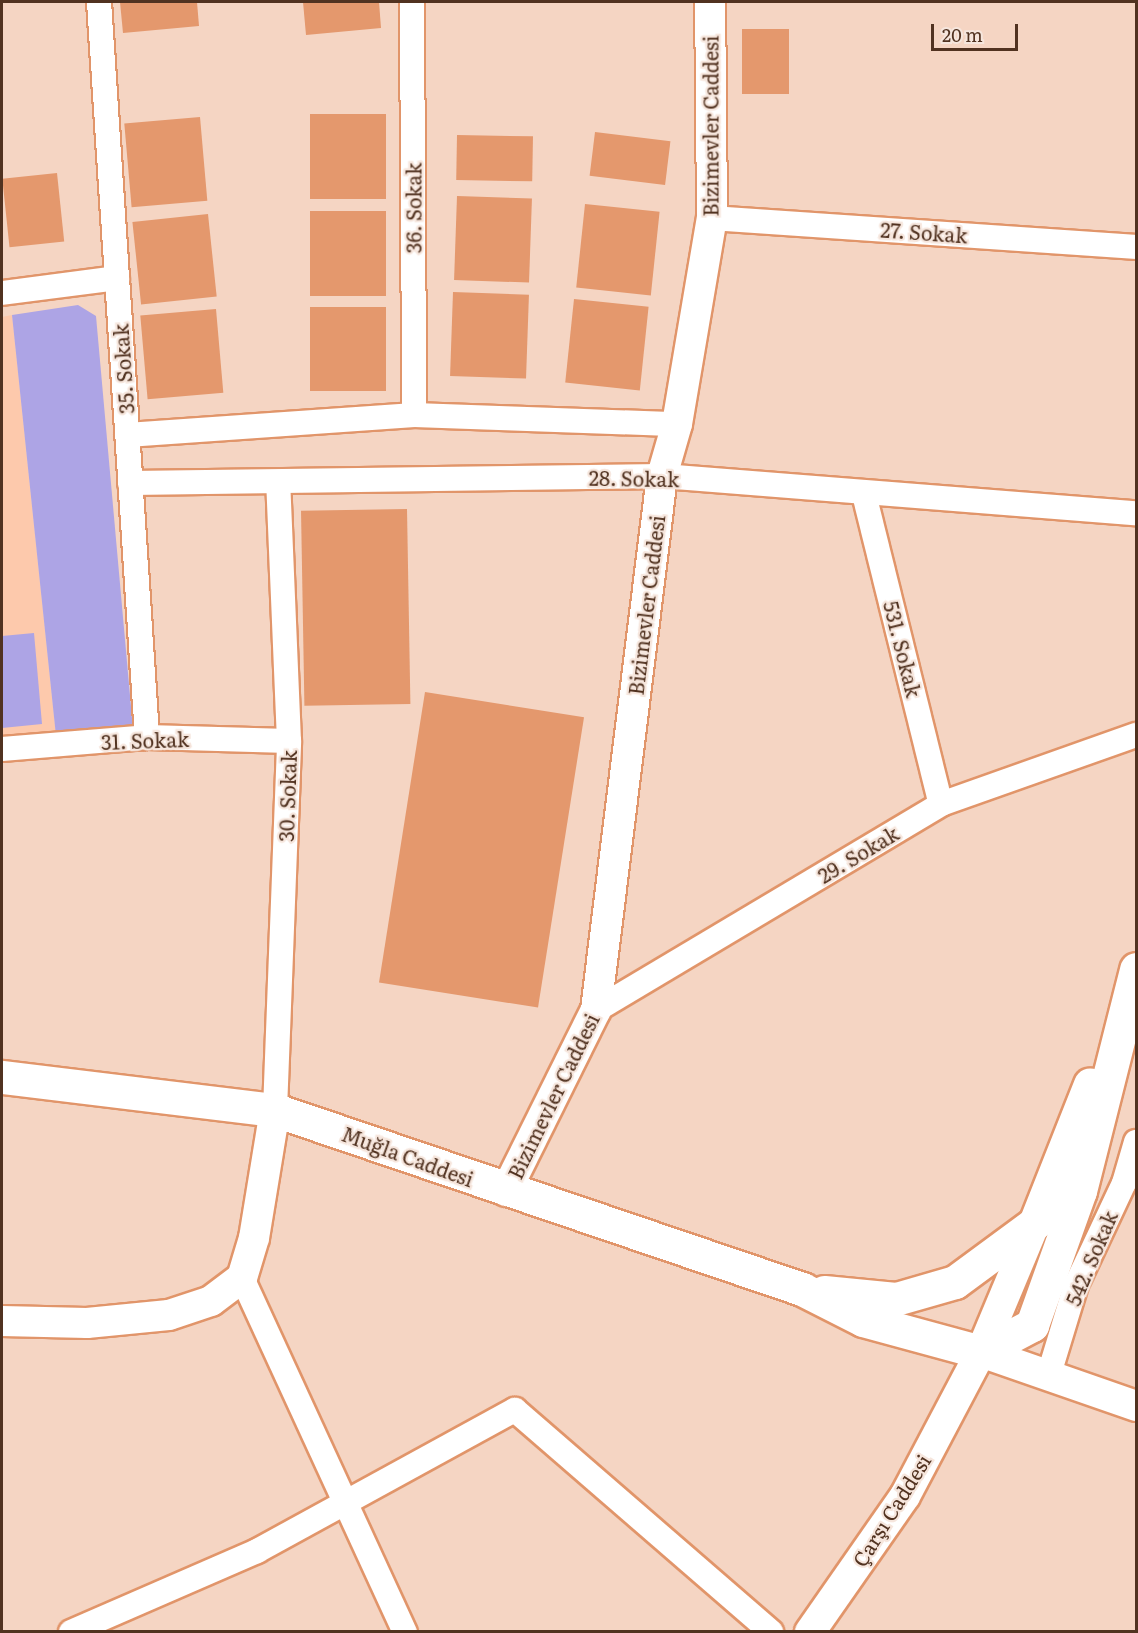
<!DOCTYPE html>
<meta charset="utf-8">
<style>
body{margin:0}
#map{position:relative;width:1138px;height:1633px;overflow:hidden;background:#f5d5c3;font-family:Literata,serif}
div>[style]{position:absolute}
.built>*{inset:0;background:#fdc9ac}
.green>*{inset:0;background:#ada4e5}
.building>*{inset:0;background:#e4986d;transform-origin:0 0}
.roads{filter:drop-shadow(2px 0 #e1956a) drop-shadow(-2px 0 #e1956a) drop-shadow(0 2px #e1956a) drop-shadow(0 -2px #e1956a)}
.minor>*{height:24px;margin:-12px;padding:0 12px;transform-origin:12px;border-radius:12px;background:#fff}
.tertiary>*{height:30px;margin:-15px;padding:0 15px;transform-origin:15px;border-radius:15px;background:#fff}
.secondary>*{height:33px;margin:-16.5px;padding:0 16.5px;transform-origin:16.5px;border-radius:16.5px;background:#fff}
span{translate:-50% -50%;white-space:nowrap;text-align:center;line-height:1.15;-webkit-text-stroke:4.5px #f6e6dd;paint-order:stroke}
.street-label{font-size:20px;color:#513220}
.frame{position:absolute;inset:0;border:3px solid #513220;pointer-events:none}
.scale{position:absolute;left:931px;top:24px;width:87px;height:27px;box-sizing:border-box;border:3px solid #513220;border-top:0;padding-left:8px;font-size:18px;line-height:21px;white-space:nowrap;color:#513220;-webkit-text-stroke:4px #f6e6dd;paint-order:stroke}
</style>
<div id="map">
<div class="built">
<i style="clip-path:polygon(12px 315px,56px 736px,2px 741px,2px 317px)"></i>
</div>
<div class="green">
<i style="clip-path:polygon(78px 305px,96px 316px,133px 729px,56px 736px,12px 315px)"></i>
<i style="clip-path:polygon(34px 633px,42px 724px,2px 728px,2px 636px)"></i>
</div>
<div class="building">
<i style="clip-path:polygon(120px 2px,197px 2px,199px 26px,123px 33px)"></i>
<i style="clip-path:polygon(303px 2px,379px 2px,381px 28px,306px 35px)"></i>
<i style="left:742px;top:29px;width:47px;height:65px"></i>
<i style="left:310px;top:114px;width:76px;height:85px"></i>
<i style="left:200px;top:117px;width:84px;height:76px;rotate:85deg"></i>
<i style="left:595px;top:132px;width:76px;height:44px;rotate:7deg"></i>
<i style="left:457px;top:135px;width:76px;height:45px;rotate:1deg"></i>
<i style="left:57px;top:173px;width:69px;height:55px;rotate:84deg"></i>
<i style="left:457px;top:196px;width:75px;height:84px;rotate:2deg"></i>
<i style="left:585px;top:204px;width:75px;height:84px;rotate:6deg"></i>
<i style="left:310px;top:211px;width:76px;height:85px"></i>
<i style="left:208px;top:214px;width:83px;height:76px;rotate:84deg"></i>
<i style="left:453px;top:292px;width:76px;height:84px;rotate:2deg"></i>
<i style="left:574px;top:299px;width:75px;height:84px;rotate:6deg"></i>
<i style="left:310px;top:307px;width:76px;height:84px"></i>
<i style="left:216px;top:309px;width:84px;height:76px;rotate:85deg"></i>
<i style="left:407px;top:509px;width:195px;height:106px;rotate:89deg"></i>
<i style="left:425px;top:692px;width:161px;height:294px;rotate:9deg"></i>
</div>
<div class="roads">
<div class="minor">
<i style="left:99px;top:2px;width:737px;rotate:86.26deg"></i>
<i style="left:412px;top:2px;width:413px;rotate:89.7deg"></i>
<i style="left:712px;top:218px;width:425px;rotate:3.9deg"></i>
<i style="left:2px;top:293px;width:116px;rotate:-7.4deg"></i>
<i style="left:127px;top:435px;width:288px;rotate:-4deg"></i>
<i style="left:414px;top:415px;width:263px;rotate:2deg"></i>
<i style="left:130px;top:483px;width:532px;rotate:-0.75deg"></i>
<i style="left:662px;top:476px;width:475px;rotate:4.5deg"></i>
<i style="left:864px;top:494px;width:319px;rotate:76.1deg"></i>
<i style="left:2px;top:749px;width:145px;rotate:-4.7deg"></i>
<i style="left:147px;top:737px;width:142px;rotate:1.6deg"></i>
<i style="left:596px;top:1010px;width:402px;rotate:-30.8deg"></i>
<i style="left:941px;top:804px;width:207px;rotate:-19.5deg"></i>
<i style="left:275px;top:1110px;width:369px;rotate:-87.8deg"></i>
<i style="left:289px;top:741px;width:259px;rotate:-92.4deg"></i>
<i style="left:242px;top:1278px;width:390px;rotate:65.3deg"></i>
<i style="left:1049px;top:1374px;width:93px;rotate:-73.1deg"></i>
<i style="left:1076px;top:1285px;width:113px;rotate:-64.8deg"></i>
<i style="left:1124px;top:1183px;width:43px;rotate:-73.7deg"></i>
<i style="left:71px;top:1632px;width:203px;rotate:-23.5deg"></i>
<i style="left:257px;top:1551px;width:294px;rotate:-28.7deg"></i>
<i style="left:515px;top:1410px;width:339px;rotate:40.9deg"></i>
</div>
<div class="tertiary">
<i style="left:506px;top:1191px;width:202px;rotate:-63.6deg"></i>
<i style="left:596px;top:1010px;width:538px;rotate:-82.95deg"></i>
<i style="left:662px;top:476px;width:54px;rotate:-73.9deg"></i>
<i style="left:677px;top:424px;width:209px;rotate:-80.4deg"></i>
<i style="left:712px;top:218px;width:216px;rotate:-90.5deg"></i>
<i style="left:2px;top:1321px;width:85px;rotate:1.3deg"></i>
<i style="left:87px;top:1323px;width:82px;rotate:-5.6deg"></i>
<i style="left:169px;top:1315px;width:44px;rotate:-18.4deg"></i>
<i style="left:211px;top:1301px;width:39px;rotate:-37deg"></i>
<i style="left:242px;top:1278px;width:42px;rotate:-73.3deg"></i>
<i style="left:254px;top:1238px;width:130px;rotate:-80.7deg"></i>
<i style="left:981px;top:1352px;width:164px;rotate:19.2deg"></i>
<i style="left:810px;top:1632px;width:166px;rotate:-55.1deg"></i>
<i style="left:905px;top:1496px;width:163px;rotate:-62.2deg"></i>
<i style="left:981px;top:1352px;width:140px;rotate:-67.3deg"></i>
</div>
<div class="secondary">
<i style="left:2px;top:1077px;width:275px;rotate:6.9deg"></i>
<i style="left:275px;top:1110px;width:557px;rotate:18.76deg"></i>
<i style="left:802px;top:1289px;width:68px;rotate:26.9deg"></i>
<i style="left:863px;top:1320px;width:122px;rotate:15.2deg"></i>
<i style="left:981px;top:1352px;width:58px;rotate:-27.9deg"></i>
<i style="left:1032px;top:1325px;width:142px;rotate:-70.3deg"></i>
<i style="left:1080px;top:1191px;width:229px;rotate:-75.8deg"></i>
<i style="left:824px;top:1292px;width:72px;rotate:5.6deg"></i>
<i style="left:896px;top:1299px;width:61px;rotate:-16.1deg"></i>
<i style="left:955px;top:1282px;width:99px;rotate:-36.4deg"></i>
<i style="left:1035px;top:1223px;width:149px;rotate:-68.4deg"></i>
</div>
</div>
<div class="street-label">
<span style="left:710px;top:126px;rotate:-90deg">Bizimevler Caddesi</span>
<span style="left:413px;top:208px;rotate:-90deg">36. Sokak</span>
<span style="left:924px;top:232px;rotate:4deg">27. Sokak</span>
<span style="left:123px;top:369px;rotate:-94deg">35. Sokak</span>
<span style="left:634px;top:478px;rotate:1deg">28. Sokak</span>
<span style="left:646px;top:605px;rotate:-83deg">Bizimevler Caddesi</span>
<span style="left:903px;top:649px;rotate:76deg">531. Sokak</span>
<span style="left:145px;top:740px;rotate:-2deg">31. Sokak</span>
<span style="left:287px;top:796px;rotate:-88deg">30. Sokak</span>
<span style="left:858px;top:854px;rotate:-31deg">29. Sokak</span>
<span style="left:553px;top:1096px;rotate:-64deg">Bizimevler Caddesi</span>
<span style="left:408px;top:1156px;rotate:20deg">Muğla Caddesi</span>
<span style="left:1091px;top:1258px;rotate:-67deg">542. Sokak</span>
<span style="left:891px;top:1510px;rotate:-58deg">Çarşı Caddesi</span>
</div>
<div class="frame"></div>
<div class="scale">20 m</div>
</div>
